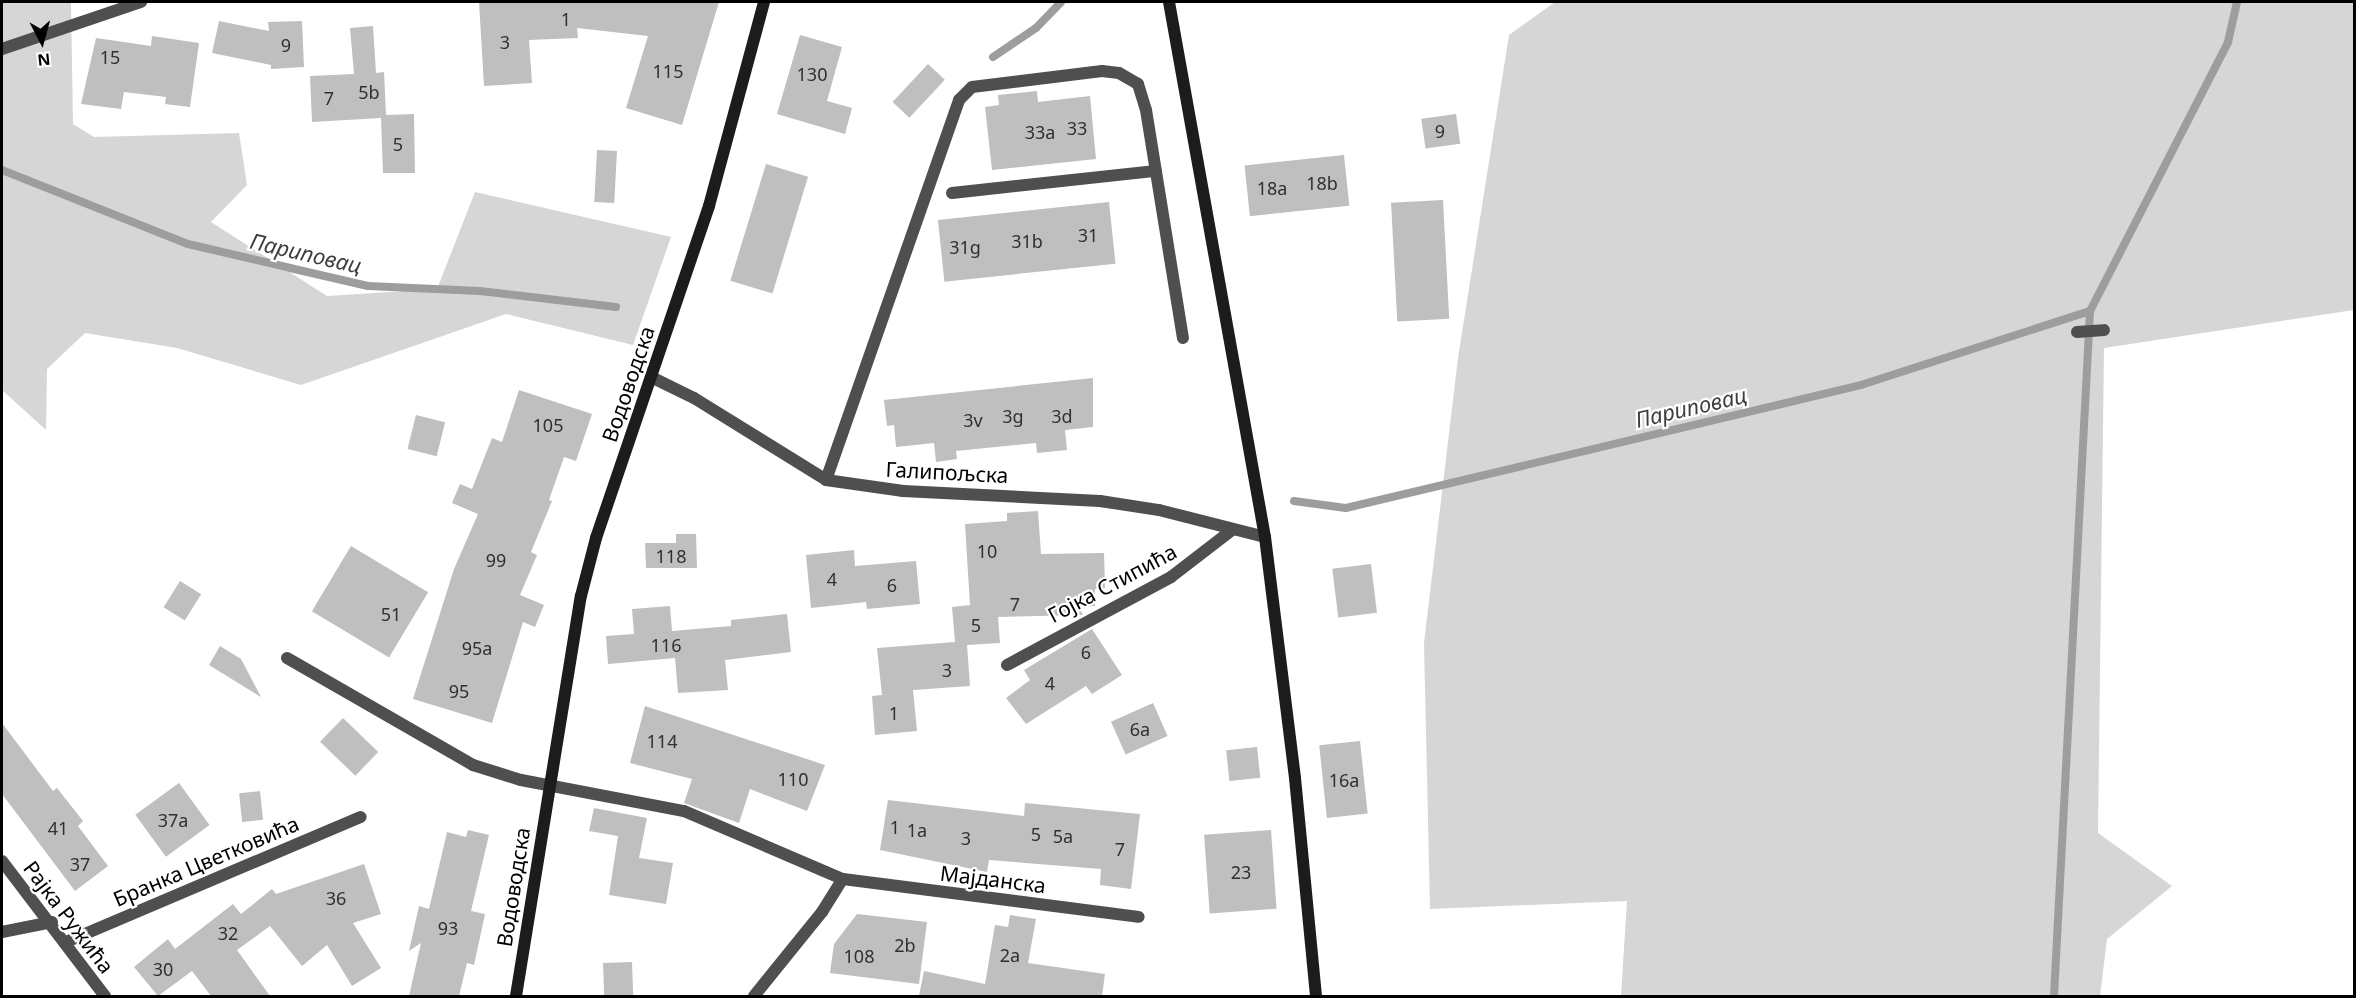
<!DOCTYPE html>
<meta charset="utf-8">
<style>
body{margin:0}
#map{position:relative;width:2356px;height:998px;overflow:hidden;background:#fff;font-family:"Noto Sans",sans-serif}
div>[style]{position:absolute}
.green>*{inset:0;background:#d6d6d6}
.stream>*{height:8px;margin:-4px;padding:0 4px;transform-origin:4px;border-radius:4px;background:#9d9d9d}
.building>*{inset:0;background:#bfbfbf;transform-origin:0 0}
.lane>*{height:12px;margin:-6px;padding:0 6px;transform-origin:6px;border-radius:6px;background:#4f4f4f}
.street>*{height:12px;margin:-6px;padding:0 6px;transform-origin:6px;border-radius:6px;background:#4f4f4f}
.secondary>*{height:12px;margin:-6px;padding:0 6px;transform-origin:6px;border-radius:6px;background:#1c1c1c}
span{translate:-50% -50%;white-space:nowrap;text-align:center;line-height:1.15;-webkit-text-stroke:4.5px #fff;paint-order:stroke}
.number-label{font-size:18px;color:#303030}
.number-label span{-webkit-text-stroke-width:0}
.street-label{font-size:21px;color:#000}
.water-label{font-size:22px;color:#3e3e3e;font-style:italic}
.frame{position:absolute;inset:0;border:3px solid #000;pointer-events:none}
.north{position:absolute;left:12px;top:12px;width:60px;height:60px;-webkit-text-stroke:4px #fff;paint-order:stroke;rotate:174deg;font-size:16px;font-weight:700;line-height:24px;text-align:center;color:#000}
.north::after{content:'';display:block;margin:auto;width:21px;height:27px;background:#000;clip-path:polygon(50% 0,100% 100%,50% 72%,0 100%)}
</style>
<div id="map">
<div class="green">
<i style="clip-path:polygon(2px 2px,71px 2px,73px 124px,94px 137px,239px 133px,247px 185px,211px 222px,327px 296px,437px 289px,475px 192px,671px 237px,633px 345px,506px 314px,301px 385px,177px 348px,85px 333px,47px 369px,46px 430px,2px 390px)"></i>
<i style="clip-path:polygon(1555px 2px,2354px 2px,2354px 310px,2104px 348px,2098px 833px,2172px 886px,2107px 939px,2100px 996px,1621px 996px,1627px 901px,1430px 909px,1424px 643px,1458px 358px,1509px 35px)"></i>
</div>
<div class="stream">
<i style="left:993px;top:57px;width:52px;rotate:-34deg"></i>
<i style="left:1036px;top:28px;width:36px;rotate:-46deg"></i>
<i style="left:2px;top:170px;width:200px;rotate:21.7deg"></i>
<i style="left:188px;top:244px;width:105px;rotate:13.2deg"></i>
<i style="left:290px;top:268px;width:80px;rotate:13deg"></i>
<i style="left:368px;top:286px;width:112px;rotate:2.6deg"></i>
<i style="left:480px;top:291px;width:137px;rotate:6.7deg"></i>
<i style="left:1294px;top:501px;width:52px;rotate:7.7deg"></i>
<i style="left:1346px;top:508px;width:529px;rotate:-13.43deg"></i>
<i style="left:1861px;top:385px;width:241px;rotate:-17.9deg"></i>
<i style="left:2054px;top:996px;width:686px;rotate:-86.99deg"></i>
<i style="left:2090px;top:311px;width:302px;rotate:-62.8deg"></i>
<i style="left:2228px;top:42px;width:41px;rotate:-77.3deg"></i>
</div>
<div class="building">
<i style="clip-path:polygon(479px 2px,719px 2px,682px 125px,626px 108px,648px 36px,577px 28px,578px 38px,529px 40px,532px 83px,484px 86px)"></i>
<i style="clip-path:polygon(219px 21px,269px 31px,268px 22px,302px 21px,304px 67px,271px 69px,271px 65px,212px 53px)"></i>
<i style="clip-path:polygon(373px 26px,376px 73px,384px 72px,386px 115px,414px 114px,415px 173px,383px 173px,381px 118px,312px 122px,310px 76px,354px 74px,350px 28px)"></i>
<i style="clip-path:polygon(800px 35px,842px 47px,827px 101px,852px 108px,845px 134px,777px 114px)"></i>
<i style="clip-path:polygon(152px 36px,199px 43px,190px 107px,165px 104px,166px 97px,124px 92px,121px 109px,81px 104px,96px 38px,151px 46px)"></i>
<i style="left:928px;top:64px;width:23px;height:52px;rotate:43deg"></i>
<i style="clip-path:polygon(1037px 91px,1038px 102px,1090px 96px,1096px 159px,992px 170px,985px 107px,999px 105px,998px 95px)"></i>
<i style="left:1456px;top:114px;width:30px;height:35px;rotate:82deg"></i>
<i style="left:597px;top:150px;width:20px;height:52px;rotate:3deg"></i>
<i style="left:1344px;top:155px;width:51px;height:100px;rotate:84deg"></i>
<i style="left:766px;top:164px;width:44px;height:122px;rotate:17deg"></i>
<i style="left:1443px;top:200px;width:119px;height:52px;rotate:87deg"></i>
<i style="left:1109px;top:202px;width:62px;height:172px;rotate:84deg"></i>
<i style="clip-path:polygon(1093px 378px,1093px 427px,1065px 430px,1067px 450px,1037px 453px,1036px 443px,956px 451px,957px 459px,936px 462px,934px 443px,896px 447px,894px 425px,887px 426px,884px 400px)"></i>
<i style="clip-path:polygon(519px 390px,592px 414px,576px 461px,564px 457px,549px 500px,552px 501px,531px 552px,537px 555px,520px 595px,544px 605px,535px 627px,523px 622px,492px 723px,413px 699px,454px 569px,478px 514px,452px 503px,460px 484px,472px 489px,492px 438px,502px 442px)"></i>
<i style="left:416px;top:415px;width:30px;height:35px;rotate:14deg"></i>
<i style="clip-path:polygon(1038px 511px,1041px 554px,1104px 553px,1105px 588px,1095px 589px,1095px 606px,1079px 607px,1083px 615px,998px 617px,1000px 643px,967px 645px,970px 686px,913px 690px,917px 731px,875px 735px,872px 696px,882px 695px,877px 648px,955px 642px,952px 607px,970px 605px,965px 524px,1007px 521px,1007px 513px)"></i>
<i style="clip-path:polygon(676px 534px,696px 534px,697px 568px,646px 568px,645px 543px,676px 543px)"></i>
<i style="left:351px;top:546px;width:90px;height:76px;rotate:31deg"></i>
<i style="clip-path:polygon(854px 550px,855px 566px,916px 561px,920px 604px,867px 609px,866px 602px,811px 608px,806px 555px)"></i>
<i style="left:1371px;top:564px;width:49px;height:39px;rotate:83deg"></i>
<i style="left:180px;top:581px;width:25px;height:31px;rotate:32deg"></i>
<i style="clip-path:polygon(670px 606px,672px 631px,731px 626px,731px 620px,787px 614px,791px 652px,725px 660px,728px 690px,678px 693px,675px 658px,608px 664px,606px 636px,634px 634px,632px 609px)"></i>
<i style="clip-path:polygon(1092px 629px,1122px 675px,1092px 694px,1086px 686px,1026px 724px,1006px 698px,1030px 680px,1024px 670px)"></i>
<i style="clip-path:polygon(220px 646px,241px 659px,261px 697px,209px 665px)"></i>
<i style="left:1153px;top:703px;width:36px;height:46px;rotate:66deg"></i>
<i style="clip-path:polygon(645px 706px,825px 765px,807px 811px,750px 789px,739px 823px,684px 803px,692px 779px,630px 763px)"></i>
<i style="left:343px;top:718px;width:49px;height:33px;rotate:44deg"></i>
<i style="clip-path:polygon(2px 723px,53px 791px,57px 788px,83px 821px,78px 826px,108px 866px,75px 891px,2px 794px)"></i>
<i style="left:1360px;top:741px;width:73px;height:41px;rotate:84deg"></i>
<i style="left:1257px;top:747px;width:31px;height:31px;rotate:84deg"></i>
<i style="left:179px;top:783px;width:52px;height:54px;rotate:54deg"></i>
<i style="left:260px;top:791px;width:29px;height:21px;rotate:84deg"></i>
<i style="clip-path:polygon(888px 800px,1024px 816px,1025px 803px,1140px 814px,1131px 889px,1100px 885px,1101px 869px,989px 860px,987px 872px,880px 850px)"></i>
<i style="clip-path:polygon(594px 808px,647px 818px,639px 858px,673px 863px,666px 904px,609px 895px,618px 836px,589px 831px)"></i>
<i style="clip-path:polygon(468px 830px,489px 835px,471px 911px,485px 914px,474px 965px,467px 963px,459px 996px,409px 996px,421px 943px,409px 951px,419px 906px,429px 909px,447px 832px,466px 837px)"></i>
<i style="left:1271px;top:830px;width:79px;height:67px;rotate:86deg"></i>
<i style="clip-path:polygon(364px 864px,381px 914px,353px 923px,381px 968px,352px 986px,327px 945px,302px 966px,270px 926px,237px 950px,270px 996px,211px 996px,192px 971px,158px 996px,134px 967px,168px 939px,175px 949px,233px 904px,241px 914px,272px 889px,276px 894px)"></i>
<i style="clip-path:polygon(857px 914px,927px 922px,919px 984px,830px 973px,834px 944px)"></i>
<i style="clip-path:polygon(1010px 915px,1036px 919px,1028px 963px,1105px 974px,1102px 996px,919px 996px,924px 971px,985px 984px,995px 925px,1008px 927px)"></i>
<i style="left:632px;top:962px;width:34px;height:29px;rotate:88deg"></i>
</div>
<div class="lane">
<i style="left:952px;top:193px;width:205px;rotate:-6.2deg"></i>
<i style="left:826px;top:480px;width:403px;rotate:-70.7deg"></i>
<i style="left:959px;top:100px;width:18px;rotate:-45deg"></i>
<i style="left:972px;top:87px;width:131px;rotate:-7deg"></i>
<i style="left:1102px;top:71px;width:17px;rotate:7deg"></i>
<i style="left:1119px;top:73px;width:22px;rotate:30deg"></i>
<i style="left:1138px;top:84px;width:27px;rotate:73deg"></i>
<i style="left:1146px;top:110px;width:231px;rotate:80.8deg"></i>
</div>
<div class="street">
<i style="left:2px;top:49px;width:147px;rotate:-18.7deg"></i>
<i style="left:2077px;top:332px;width:27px;rotate:-4deg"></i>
<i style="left:651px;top:377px;width:48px;rotate:26deg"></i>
<i style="left:694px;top:398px;width:155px;rotate:31.8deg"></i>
<i style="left:826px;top:480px;width:78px;rotate:8.1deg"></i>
<i style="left:903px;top:491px;width:197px;rotate:2.9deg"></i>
<i style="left:1100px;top:501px;width:60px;rotate:8.7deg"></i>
<i style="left:1159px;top:510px;width:109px;rotate:14.3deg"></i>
<i style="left:287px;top:658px;width:215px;rotate:29.9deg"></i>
<i style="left:473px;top:765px;width:50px;rotate:17.4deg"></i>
<i style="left:521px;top:780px;width:166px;rotate:10.8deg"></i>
<i style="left:684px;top:811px;width:173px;rotate:23.2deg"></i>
<i style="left:843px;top:879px;width:298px;rotate:7.3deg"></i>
<i style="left:1007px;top:665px;width:186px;rotate:-28.2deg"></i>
<i style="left:1171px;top:577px;width:77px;rotate:-37.6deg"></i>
<i style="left:2px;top:861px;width:170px;rotate:52.7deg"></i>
<i style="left:2px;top:932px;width:51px;rotate:-11.3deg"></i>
<i style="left:66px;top:942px;width:320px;rotate:-23deg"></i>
<i style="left:754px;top:996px;width:108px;rotate:-51deg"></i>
<i style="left:822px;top:912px;width:39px;rotate:-58deg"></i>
</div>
<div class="secondary">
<i style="left:1169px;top:2px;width:544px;rotate:79.83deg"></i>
<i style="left:1265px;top:537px;width:243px;rotate:82.9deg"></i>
<i style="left:1295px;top:778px;width:219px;rotate:84.5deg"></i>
<i style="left:516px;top:996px;width:405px;rotate:-80.8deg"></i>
<i style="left:581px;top:596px;width:60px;rotate:-75.5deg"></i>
<i style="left:596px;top:538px;width:351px;rotate:-71.2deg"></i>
<i style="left:709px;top:206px;width:211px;rotate:-74.9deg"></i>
</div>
<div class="number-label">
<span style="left:566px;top:19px">1</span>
<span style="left:505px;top:42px">3</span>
<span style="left:286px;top:45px">9</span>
<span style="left:110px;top:57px">15</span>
<span style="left:668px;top:71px">115</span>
<span style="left:812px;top:74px">130</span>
<span style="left:369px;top:92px">5b</span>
<span style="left:329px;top:98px">7</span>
<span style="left:1077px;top:128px">33</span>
<span style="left:1440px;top:131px">9</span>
<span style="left:1040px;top:132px">33a</span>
<span style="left:398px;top:144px">5</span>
<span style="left:1322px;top:183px">18b</span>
<span style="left:1272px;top:188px">18a</span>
<span style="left:1088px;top:235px">31</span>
<span style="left:1027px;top:241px">31b</span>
<span style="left:965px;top:247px">31g</span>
<span style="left:1013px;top:416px">3g</span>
<span style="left:1062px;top:416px">3d</span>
<span style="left:973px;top:420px">3v</span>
<span style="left:548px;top:425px">105</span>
<span style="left:987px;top:551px">10</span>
<span style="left:671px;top:556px">118</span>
<span style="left:496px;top:560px">99</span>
<span style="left:832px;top:579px">4</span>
<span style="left:892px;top:585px">6</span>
<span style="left:1015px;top:604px">7</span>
<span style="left:391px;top:614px">51</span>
<span style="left:976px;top:625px">5</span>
<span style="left:666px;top:645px">116</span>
<span style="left:477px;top:648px">95a</span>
<span style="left:1086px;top:652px">6</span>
<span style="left:947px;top:670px">3</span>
<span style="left:1050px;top:683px">4</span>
<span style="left:459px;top:691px">95</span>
<span style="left:894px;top:713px">1</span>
<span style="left:1140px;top:729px">6a</span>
<span style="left:662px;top:741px">114</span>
<span style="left:793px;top:779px">110</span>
<span style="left:1344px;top:780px">16a</span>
<span style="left:173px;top:820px">37a</span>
<span style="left:895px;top:827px">1</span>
<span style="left:58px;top:828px">41</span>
<span style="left:917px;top:830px">1a</span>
<span style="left:1036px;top:834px">5</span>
<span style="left:1063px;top:836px">5a</span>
<span style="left:966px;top:838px">3</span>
<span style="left:1120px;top:849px">7</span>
<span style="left:80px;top:864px">37</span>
<span style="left:1241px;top:872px">23</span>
<span style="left:336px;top:898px">36</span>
<span style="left:448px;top:928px">93</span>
<span style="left:228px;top:933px">32</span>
<span style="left:905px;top:945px">2b</span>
<span style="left:1010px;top:955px">2a</span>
<span style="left:859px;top:956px">108</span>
<span style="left:163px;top:969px">30</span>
</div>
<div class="street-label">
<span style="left:628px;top:384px;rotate:-71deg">Водоводска</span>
<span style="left:947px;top:472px;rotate:3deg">Галипољска</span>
<span style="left:1112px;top:583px;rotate:-28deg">Гојка Стипића</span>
<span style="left:206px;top:861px;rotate:-23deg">Бранка Цветковића</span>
<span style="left:993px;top:879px;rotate:7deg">Мајданска</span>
<span style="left:513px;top:887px;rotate:-81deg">Водоводска</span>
<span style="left:69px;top:917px;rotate:53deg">Рајка Ружића</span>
</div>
<div class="water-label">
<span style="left:306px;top:253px;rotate:13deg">Париповац</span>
<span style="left:1691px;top:407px;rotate:-13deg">Париповац</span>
</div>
<div class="frame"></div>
<div class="north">N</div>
</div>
